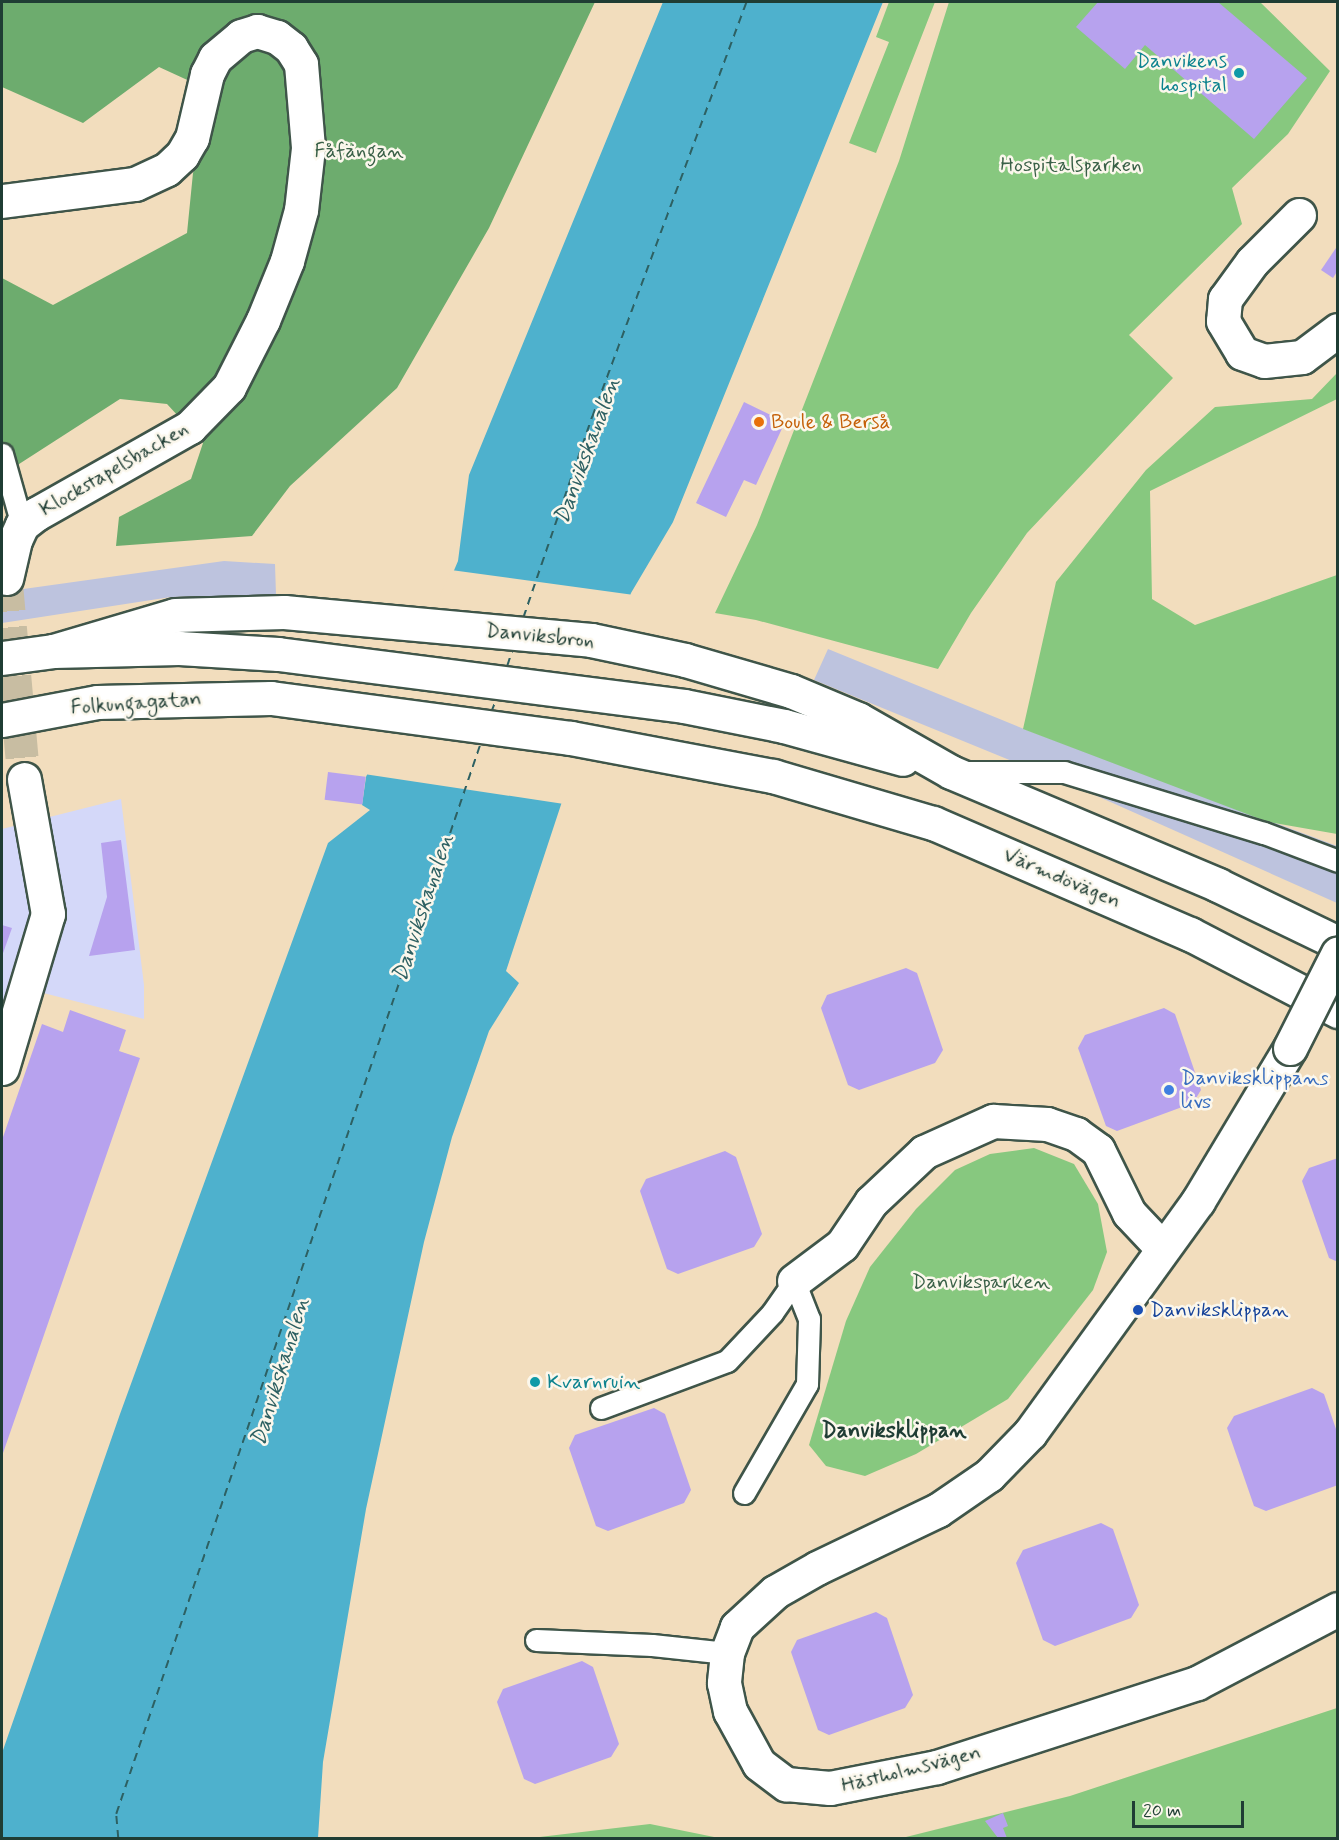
<!DOCTYPE html>
<meta charset="utf-8">
<style>
body{margin:0}
#map{position:relative;width:1339px;height:1840px;overflow:hidden;background:#f2ddbd;font-family:Mynerve,sans-serif}
div>[style]{position:absolute}
.built>*{inset:0;background:#d4d8f9}
.industrial>*{inset:0;background:#bdc3de}
.green>*{inset:0;background:#87c87f}
.forest>*{inset:0;background:#6dac6e}
.water>*{inset:0;background:#4eb1cd}
.pier>*{inset:0;background:#f2ddbd}
.ferry>*{height:1.5px;margin-top:-0.75px;transform-origin:0;background:repeating-linear-gradient(90deg,#2d6062 0 8px,transparent 0 14px)}
.building>*{inset:0;background:#b7a2ee;transform-origin:0 0}
.street-tunnel>*{height:33px;margin-top:-16.5px;transform-origin:0;background:repeating-linear-gradient(90deg,#c8bda2 0 33px,transparent 0 49px)}
.roads{filter:drop-shadow(2px 0 #3f5549) drop-shadow(-2px 0 #3f5549) drop-shadow(0 2px #3f5549) drop-shadow(0 -2px #3f5549)}
.lane>*{height:21px;margin:-10.5px;padding:0 10.5px;transform-origin:10.5px;border-radius:10.5px;background:#fff}
.street>*{height:33px;margin:-16.5px;padding:0 16.5px;transform-origin:16.5px;border-radius:16.5px;background:#fff}
.primary>*{height:33px;margin:-16.5px;padding:0 16.5px;transform-origin:16.5px;border-radius:16.5px;background:#fff}
.bridges{filter:drop-shadow(2px 0 #3f5549) drop-shadow(-2px 0 #3f5549) drop-shadow(0 2px #3f5549) drop-shadow(0 -2px #3f5549)}
.street-bridge>*{height:33px;margin:-16.5px;padding:0 16.5px;transform-origin:16.5px;border-radius:16.5px;background:#fff}
.dots>*{width:16px;height:16px;translate:-50% -50%;box-sizing:border-box;border:3px solid #fbf7ec;border-radius:50%}
span{translate:-50% -50%;white-space:nowrap;text-align:center;line-height:1.15;-webkit-text-stroke:5px #fbf7ec;paint-order:stroke}
.culture-label{font-size:21px;color:#0d838f}
.right{translate:-100% -50%;text-align:right}
.left{translate:0 -50%;text-align:left}
.park-label{font-size:21px;color:#396047}
.food-label{font-size:21px;color:#c56008}
.street-label{font-size:21px;color:#1f3d34}
.shop-label{font-size:21px;color:#366cbe}
.transit-label{font-size:21px;color:#164399}
.water-label{font-size:22px;color:#2d6062;font-style:italic}
.neighbourhood-label{font-size:22px;color:#1f3d34;font-weight:700}
.frame{position:absolute;inset:0;border:3px solid #1f3d34;pointer-events:none}
.scale{position:absolute;left:1132px;top:1801px;width:112px;height:27px;box-sizing:border-box;border:3px solid #1f3d34;border-top:0;padding-left:8px;font-size:18px;line-height:21px;white-space:nowrap;color:#1f3d34;-webkit-text-stroke:4px #fbf7ec;paint-order:stroke}
</style>
<div id="map">
<div class="built">
<i style="clip-path:polygon(121px 799px,144px 985px,144px 1019px,32px 990px,2px 1078px,2px 829px)"></i>
</div>
<div class="industrial">
<i style="clip-path:polygon(224px 561px,275px 564px,276px 595px,171px 597px,2px 623px,2px 592px)"></i>
<i style="clip-path:polygon(828px 649px,1024px 729px,1337px 846px,1337px 903px,1097px 796px,814px 680px)"></i>
</div>
<div class="green">
<i style="clip-path:polygon(889px 2px,935px 2px,876px 153px,849px 143px,889px 42px,876px 37px)"></i>
<i style="clip-path:polygon(949px 2px,1260px 2px,1330px 71px,1288px 134px,1232px 188px,1242px 224px,1129px 335px,1173px 378px,1027px 533px,971px 613px,938px 669px,756px 620px,715px 613px,757px 525px,899px 161px)"></i>
<i style="clip-path:polygon(1337px 373px,1337px 399px,1150px 491px,1152px 599px,1195px 625px,1337px 575px,1337px 834px,1268px 822px,1023px 729px,1056px 582px,1146px 470px,1215px 407px,1312px 399px)"></i>
<i style="clip-path:polygon(1034px 1148px,1074px 1164px,1098px 1204px,1107px 1252px,1093px 1290px,1008px 1399px,916px 1454px,865px 1476px,826px 1466px,809px 1445px,846px 1321px,870px 1267px,916px 1209px,955px 1170px,990px 1154px)"></i>
<i style="clip-path:polygon(1337px 1708px,1337px 1838px,902px 1838px,1070px 1796px)"></i>
<i style="clip-path:polygon(650px 1824px,719px 1838px,531px 1838px)"></i>
</div>
<div class="forest">
<i style="clip-path:polygon(2px 2px,595px 2px,489px 228px,397px 388px,290px 486px,252px 536px,116px 546px,119px 517px,191px 479px,203px 443px,167px 404px,120px 399px,2px 475px,2px 278px,53px 305px,187px 233px,193px 173px,220px 95px,159px 67px,83px 123px,2px 87px)"></i>
</div>
<div class="water">
<i style="clip-path:polygon(663px 2px,883px 2px,673px 522px,631px 593px,506px 971px,519px 983px,489px 1031px,452px 1137px,424px 1242px,366px 1509px,323px 1762px,318px 1838px,2px 1838px,2px 1753px,120px 1414px,328px 843px,370px 810px,362px 805px,366px 777px,458px 561px,469px 475px)"></i>
</div>
<div class="pier">
<i style="clip-path:polygon(451px 570px,634px 595px,564px 804px,364px 774px)"></i>
</div>
<div class="ferry">
<i style="left:523px;top:618px;width:213px;rotate:-71.1deg"></i>
<i style="left:592px;top:417px;width:443px;rotate:-69.6deg"></i>
<i style="left:507px;top:666px;width:19px;rotate:-72deg"></i>
<i style="left:491px;top:712px;width:16px;rotate:-68deg"></i>
<i style="left:118px;top:1838px;width:24px;rotate:-95deg"></i>
<i style="left:116px;top:1814px;width:1132px;rotate:-71.2deg"></i>
</div>
<div class="building">
<i style="clip-path:polygon(1098px 2px,1218px 2px,1307px 78px,1254px 139px,1145px 45px,1125px 69px,1076px 27px)"></i>
<i style="clip-path:polygon(1336px 248px,1338px 270px,1333px 278px,1321px 270px)"></i>
<i style="clip-path:polygon(744px 402px,785px 422px,756px 485px,744px 480px,726px 517px,696px 503px)"></i>
<i style="left:328px;top:772px;width:38px;height:28px;rotate:7deg"></i>
<i style="clip-path:polygon(121px 840px,135px 950px,89px 956px,107px 897px,101px 843px)"></i>
<i style="clip-path:polygon(2px 925px,12px 928px,2px 956px)"></i>
<i style="clip-path:polygon(906px 968px,917px 973px,943px 1050px,935px 1063px,859px 1090px,848px 1085px,821px 1008px,827px 995px)"></i>
<i style="clip-path:polygon(1164px 1008px,1175px 1014px,1201px 1090px,1193px 1103px,1117px 1131px,1106px 1126px,1078px 1048px,1085px 1035px)"></i>
<i style="clip-path:polygon(70px 1010px,126px 1030px,119px 1051px,140px 1058px,2px 1456px,2px 1140px,42px 1024px,63px 1032px)"></i>
<i style="clip-path:polygon(725px 1151px,736px 1157px,762px 1234px,754px 1247px,678px 1274px,667px 1269px,640px 1191px,646px 1179px)"></i>
<i style="clip-path:polygon(1338px 1158px,1338px 1262px,1329px 1258px,1302px 1181px,1309px 1168px)"></i>
<i style="clip-path:polygon(1312px 1388px,1324px 1394px,1338px 1435px,1338px 1485px,1266px 1511px,1254px 1506px,1227px 1428px,1234px 1416px)"></i>
<i style="clip-path:polygon(654px 1408px,665px 1414px,691px 1490px,684px 1503px,608px 1531px,596px 1526px,569px 1448px,575px 1435px)"></i>
<i style="clip-path:polygon(1101px 1523px,1113px 1529px,1139px 1605px,1131px 1618px,1055px 1646px,1043px 1640px,1016px 1563px,1023px 1550px)"></i>
<i style="clip-path:polygon(876px 1612px,887px 1618px,913px 1695px,905px 1708px,829px 1735px,818px 1730px,791px 1652px,797px 1640px)"></i>
<i style="clip-path:polygon(582px 1661px,593px 1667px,619px 1744px,611px 1757px,535px 1784px,524px 1779px,497px 1702px,503px 1689px)"></i>
<i style="clip-path:polygon(1003px 1813px,1008px 1826px,1003px 1828px,1007px 1838px,998px 1838px,985px 1821px)"></i>
</div>
<div class="street-tunnel">
<i style="left:6px;top:578px;width:202px;rotate:84.9deg"></i>
</div>
<div class="roads">
<div class="lane">
<i style="left:2px;top:454px;width:74px;rotate:74.3deg"></i>
<i style="left:966px;top:772px;width:98px"></i>
<i style="left:1064px;top:772px;width:209px;rotate:17deg"></i>
<i style="left:1264px;top:833px;width:79px;rotate:20.7deg"></i>
<i style="left:601px;top:1408px;width:134px;rotate:-20.5deg"></i>
<i style="left:727px;top:1361px;width:66px;rotate:-46.8deg"></i>
<i style="left:772px;top:1313px;width:39px;rotate:-55deg"></i>
<i style="left:744px;top:1493px;width:126px;rotate:-60deg"></i>
<i style="left:807px;top:1384px;width:65px;rotate:-88.2deg"></i>
<i style="left:809px;top:1319px;width:41px;rotate:-111.5deg"></i>
<i style="left:536px;top:1640px;width:116px;rotate:2.5deg"></i>
<i style="left:652px;top:1645px;width:75px;rotate:6.1deg"></i>
</div>
<div class="street">
<i style="left:2px;top:201px;width:134px;rotate:-7.3deg"></i>
<i style="left:135px;top:184px;width:35px;rotate:-25deg"></i>
<i style="left:167px;top:169px;width:21px;rotate:-43deg"></i>
<i style="left:182px;top:155px;width:20px;rotate:-60deg"></i>
<i style="left:192px;top:138px;width:66px;rotate:-76.8deg"></i>
<i style="left:207px;top:74px;width:18px;rotate:-63deg"></i>
<i style="left:215px;top:58px;width:34px;rotate:-40deg"></i>
<i style="left:241px;top:36px;width:17px;rotate:-17deg"></i>
<i style="left:257px;top:31px;width:21px;rotate:17deg"></i>
<i style="left:277px;top:37px;width:18px;rotate:38deg"></i>
<i style="left:291px;top:48px;width:19px;rotate:58deg"></i>
<i style="left:301px;top:64px;width:84px;rotate:85.2deg"></i>
<i style="left:308px;top:148px;width:62px;rotate:96.4deg"></i>
<i style="left:301px;top:210px;width:53px;rotate:105.4deg"></i>
<i style="left:287px;top:261px;width:64px;rotate:112.1deg"></i>
<i style="left:263px;top:320px;width:75px;rotate:116.9deg"></i>
<i style="left:229px;top:387px;width:56px;rotate:134.3deg"></i>
<i style="left:190px;top:427px;width:177px;rotate:150.5deg"></i>
<i style="left:36px;top:514px;width:18px;rotate:142deg"></i>
<i style="left:22px;top:525px;width:17px;rotate:115deg"></i>
<i style="left:15px;top:540px;width:39px;rotate:103deg"></i>
<i style="left:1299px;top:215px;width:66px;rotate:135deg"></i>
<i style="left:1252px;top:262px;width:46px;rotate:126.1deg"></i>
<i style="left:1225px;top:299px;width:22px;rotate:95deg"></i>
<i style="left:1223px;top:321px;width:37px;rotate:59deg"></i>
<i style="left:1242px;top:353px;width:23px;rotate:20deg"></i>
<i style="left:1264px;top:361px;width:38px;rotate:-6deg"></i>
<i style="left:1302px;top:357px;width:45px;rotate:-36.9deg"></i>
<i style="left:1290px;top:1048px;width:179px;rotate:121deg"></i>
<i style="left:1198px;top:1201px;width:286px;rotate:125.9deg"></i>
<i style="left:1030px;top:1433px;width:59px;rotate:134.3deg"></i>
<i style="left:989px;top:1475px;width:62px;rotate:145.5deg"></i>
<i style="left:938px;top:1510px;width:134px;rotate:154.4deg"></i>
<i style="left:817px;top:1568px;width:48px;rotate:150.3deg"></i>
<i style="left:775px;top:1592px;width:52px;rotate:137.4deg"></i>
<i style="left:737px;top:1627px;width:28px;rotate:111deg"></i>
<i style="left:727px;top:1653px;width:30px;rotate:96deg"></i>
<i style="left:724px;top:1683px;width:29px;rotate:78deg"></i>
<i style="left:730px;top:1711px;width:60px;rotate:61.3deg"></i>
<i style="left:759px;top:1764px;width:34px;rotate:37deg"></i>
<i style="left:786px;top:1784px;width:44px;rotate:5.2deg"></i>
<i style="left:830px;top:1788px;width:109px;rotate:-11.1deg"></i>
<i style="left:937px;top:1767px;width:273px;rotate:-17.9deg"></i>
<i style="left:1197px;top:1683px;width:159px;rotate:-27.7deg"></i>
<i style="left:2px;top:1068px;width:161px;rotate:-73.4deg"></i>
<i style="left:48px;top:914px;width:137px;rotate:-100.1deg"></i>
<i style="left:794px;top:1281px;width:60px;rotate:-36.9deg"></i>
<i style="left:842px;top:1245px;width:52px;rotate:-56deg"></i>
<i style="left:871px;top:1202px;width:73px;rotate:-43.3deg"></i>
<i style="left:924px;top:1152px;width:76px;rotate:-24.2deg"></i>
<i style="left:993px;top:1121px;width:54px;rotate:3.2deg"></i>
<i style="left:1047px;top:1124px;width:31px;rotate:19deg"></i>
<i style="left:1076px;top:1134px;width:27px;rotate:36deg"></i>
<i style="left:1098px;top:1150px;width:70px;rotate:63.8deg"></i>
<i style="left:1129px;top:1213px;width:48px;rotate:46.7deg"></i>
</div>
<div class="primary">
<i style="left:53px;top:651px;width:127px;rotate:-16.4deg"></i>
<i style="left:175px;top:615px;width:109px;rotate:-1.6deg"></i>
<i style="left:284px;top:612px;width:308px;rotate:5.2deg"></i>
<i style="left:591px;top:640px;width:96px;rotate:12deg"></i>
<i style="left:685px;top:660px;width:110px;rotate:16.3deg"></i>
<i style="left:791px;top:691px;width:73px;rotate:22.7deg"></i>
<i style="left:858px;top:719px;width:107px;rotate:29.7deg"></i>
<i style="left:951px;top:772px;width:290px;rotate:22.9deg"></i>
<i style="left:1218px;top:885px;width:133px;rotate:25.8deg"></i>
<i style="left:2px;top:658px;width:51px;rotate:-7.8deg"></i>
<i style="left:53px;top:651px;width:126px;rotate:-1.4deg"></i>
<i style="left:179px;top:648px;width:99px;rotate:3.5deg"></i>
<i style="left:278px;top:654px;width:409px;rotate:7.3deg"></i>
<i style="left:684px;top:706px;width:102px;rotate:11.3deg"></i>
<i style="left:784px;top:726px;width:123px;rotate:15.5deg"></i>
<i style="left:2px;top:720px;width:97px;rotate:-10.7deg"></i>
<i style="left:97px;top:702px;width:174px;rotate:-1.3deg"></i>
<i style="left:271px;top:698px;width:303px;rotate:7.6deg"></i>
<i style="left:571px;top:738px;width:206px;rotate:10.7deg"></i>
<i style="left:773px;top:776px;width:167px;rotate:16.4deg"></i>
<i style="left:933px;top:823px;width:280px;rotate:23.4deg"></i>
<i style="left:1190px;top:934px;width:167px;rotate:27.5deg"></i>
</div>
</div>
<div class="bridges">
<div class="street-bridge">
<i style="left:1290px;top:1048px;width:106px;rotate:-63.2deg"></i>
</div>
</div>
<div class="dots">
<i style="left:1239px;top:73px;background:#0f9aa8"></i>
<i style="left:759px;top:422px;background:#e8710a"></i>
<i style="left:1169px;top:1090px;background:#3f7fe0"></i>
<i style="left:1138px;top:1310px;background:#1a4fb4"></i>
<i style="left:535px;top:1382px;background:#0f9aa8"></i>
</div>
<div class="culture-label">
<span class="right" style="left:1227px;top:73px">Danvikens<br>hospital</span>
<span class="left" style="left:547px;top:1382px">Kvarnruin</span>
</div>
<div class="park-label">
<span style="left:359px;top:151px">Fåfängan</span>
<span style="left:1071px;top:165px">Hospitalsparken</span>
<span style="left:981px;top:1282px">Danviksparken</span>
</div>
<div class="food-label">
<span class="left" style="left:771px;top:422px">Boule &amp; Berså</span>
</div>
<div class="street-label">
<span style="left:114px;top:469px;rotate:-30deg">Klockstapelsbacken</span>
<span style="left:540px;top:636px;rotate:6deg">Danviksbron</span>
<span style="left:136px;top:703px;rotate:-4deg">Folkungagatan</span>
<span style="left:1062px;top:878px;rotate:23deg">Värmdövägen</span>
<span style="left:911px;top:1769px;rotate:-14deg">Hästholmsvägen</span>
</div>
<div class="shop-label">
<span class="left" style="left:1181px;top:1090px">Danviksklippans<br>livs</span>
</div>
<div class="transit-label">
<span class="left" style="left:1150px;top:1310px">Danviksklippan</span>
</div>
<div class="water-label">
<span style="left:588px;top:451px;rotate:-70deg">Danvikskanalen</span>
<span style="left:424px;top:908px;rotate:-72deg">Danvikskanalen</span>
<span style="left:281px;top:1372px;rotate:-73deg">Danvikskanalen</span>
</div>
<div class="neighbourhood-label">
<span style="left:894px;top:1432px">Danviksklippan</span>
</div>
<div class="frame"></div>
<div class="scale">20 m</div>
</div>
